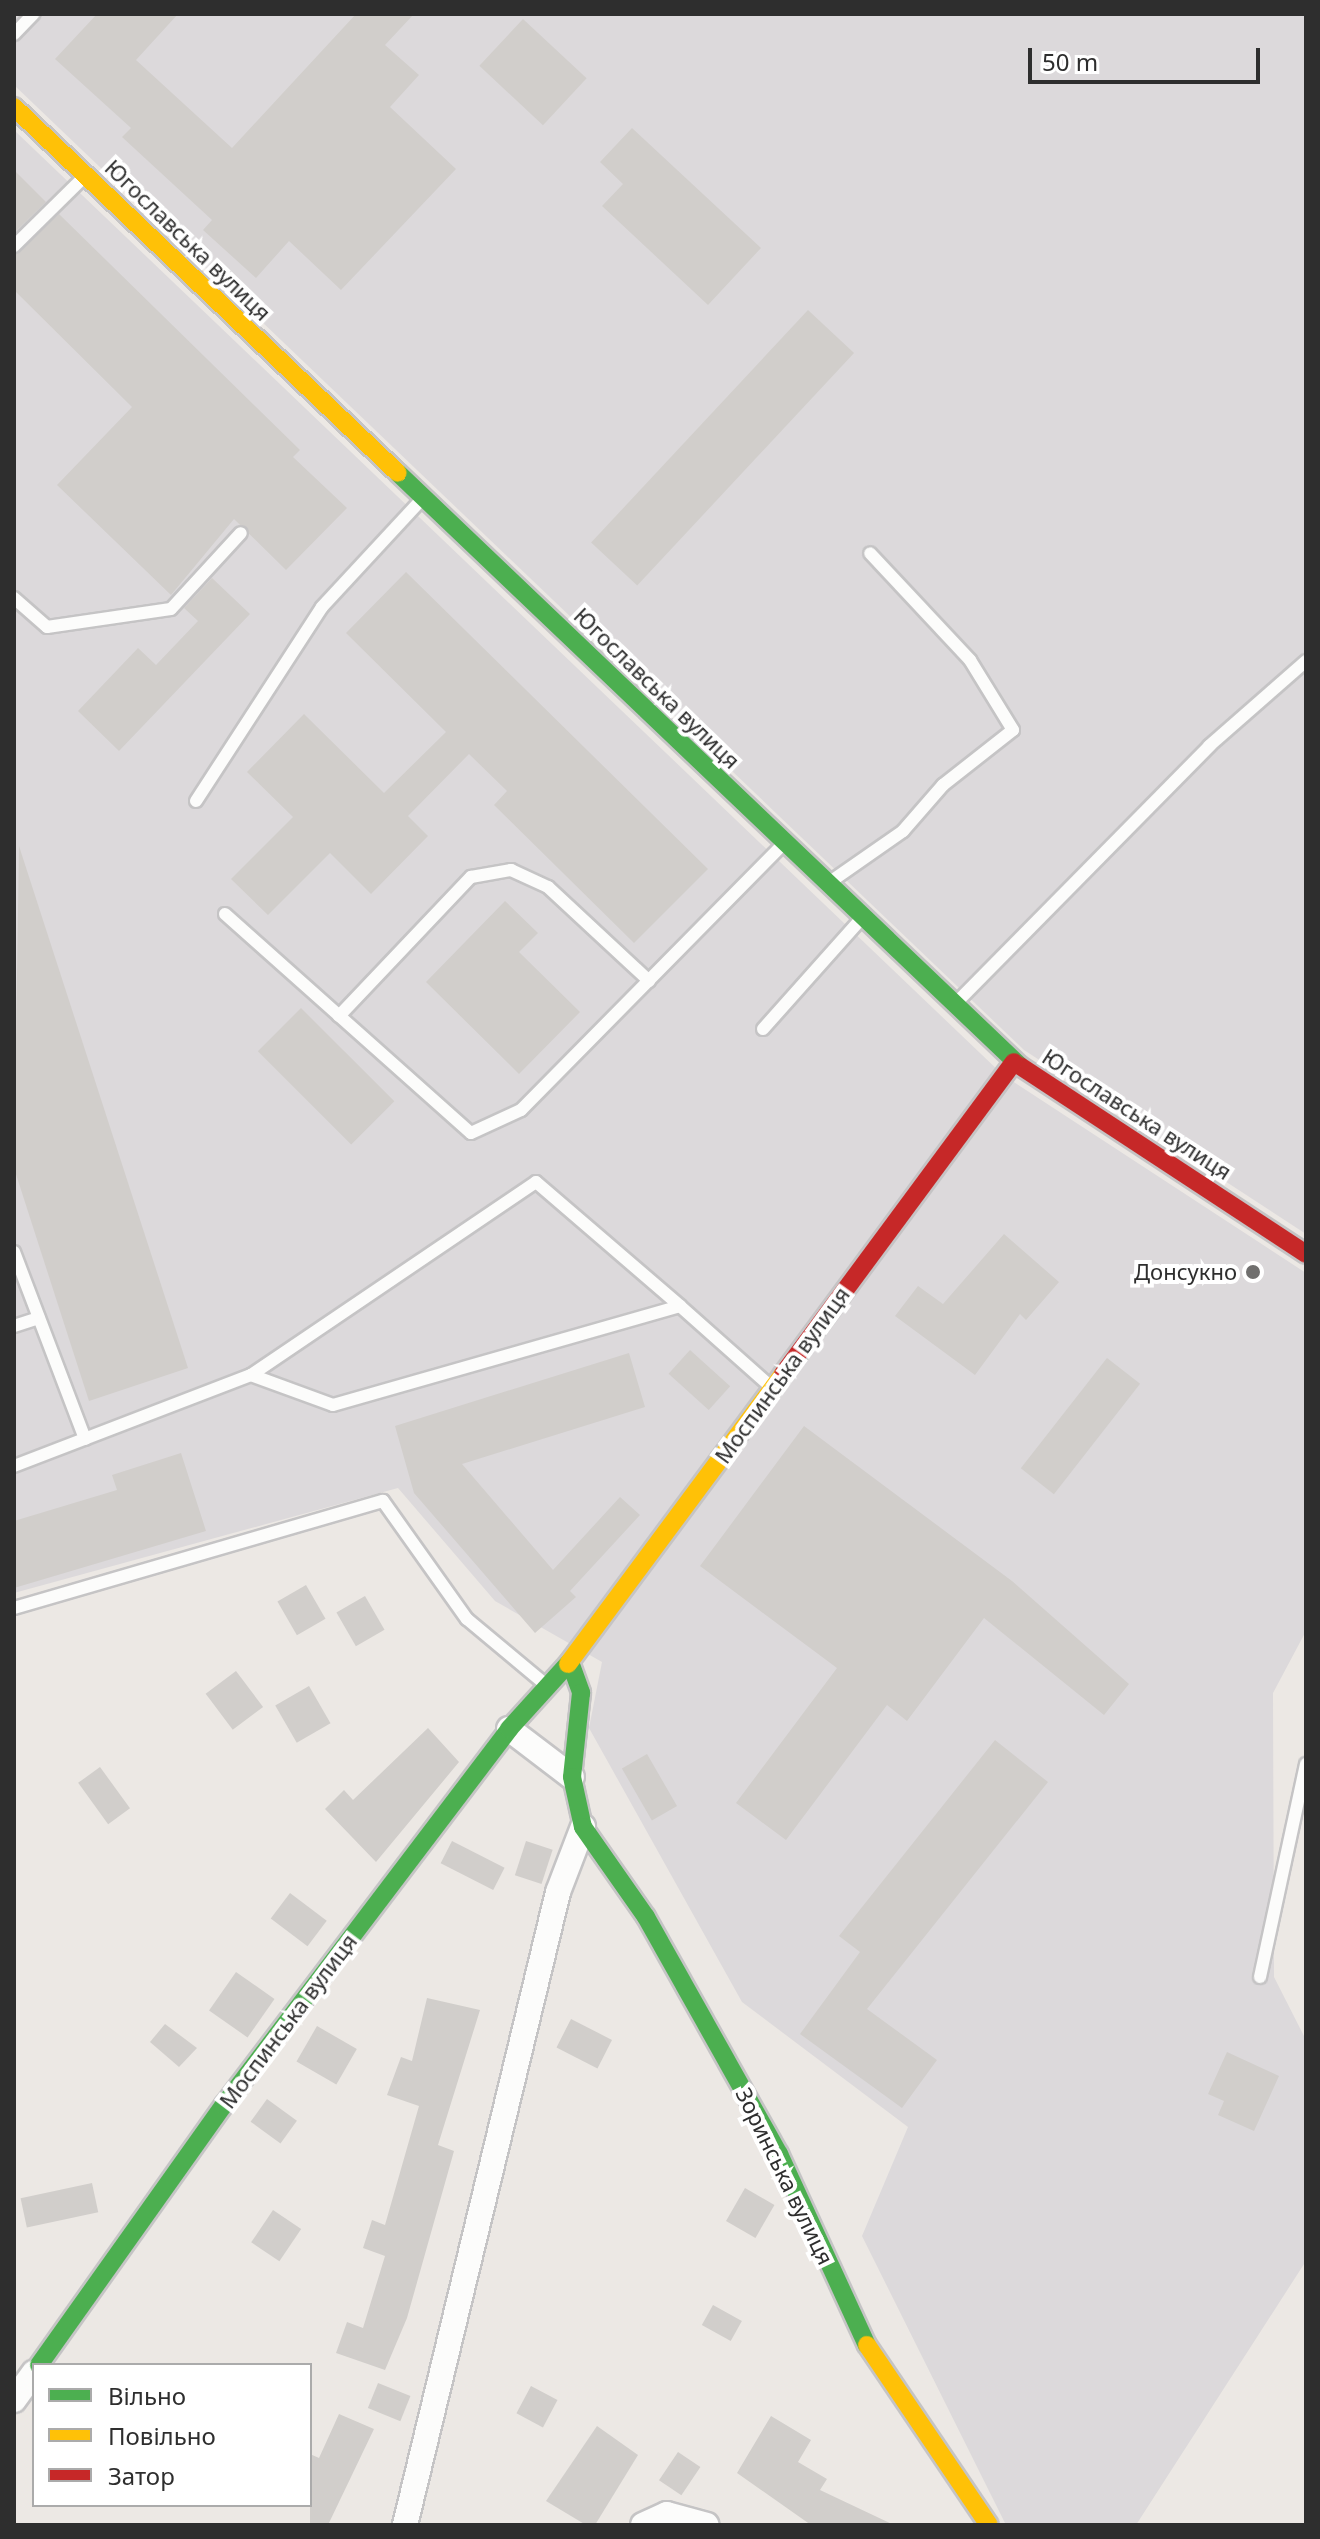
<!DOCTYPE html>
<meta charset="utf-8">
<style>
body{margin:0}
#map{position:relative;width:1320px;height:2539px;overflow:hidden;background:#ece8e4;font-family:"Noto Sans",sans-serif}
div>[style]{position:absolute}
.industrial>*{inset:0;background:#dcd9db}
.building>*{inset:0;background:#d1cecb;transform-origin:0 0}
.roads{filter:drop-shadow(2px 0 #c5c4c5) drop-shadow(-2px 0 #c5c4c5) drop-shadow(0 2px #c5c4c5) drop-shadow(0 -2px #c5c4c5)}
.lane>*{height:12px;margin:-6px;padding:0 6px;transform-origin:6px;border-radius:6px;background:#fcfcfb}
.street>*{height:24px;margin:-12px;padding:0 12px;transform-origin:12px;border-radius:12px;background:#fcfcfb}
.fast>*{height:18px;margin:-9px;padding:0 9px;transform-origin:9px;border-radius:9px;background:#4caf50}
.slow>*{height:18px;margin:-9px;padding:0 9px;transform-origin:9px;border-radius:9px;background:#ffc107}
.jam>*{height:18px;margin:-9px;padding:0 9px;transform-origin:9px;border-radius:9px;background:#c62828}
.dots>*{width:22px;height:22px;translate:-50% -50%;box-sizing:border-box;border:4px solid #fff;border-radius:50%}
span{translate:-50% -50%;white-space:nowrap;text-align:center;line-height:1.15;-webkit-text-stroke:8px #fff;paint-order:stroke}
.street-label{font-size:22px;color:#2e2e2e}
.poi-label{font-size:22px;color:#2e2e2e}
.right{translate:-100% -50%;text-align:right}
.frame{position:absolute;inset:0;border:16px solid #2e2e2e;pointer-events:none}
.legend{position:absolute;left:32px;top:2363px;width:280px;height:144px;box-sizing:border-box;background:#fff;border:2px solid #ababab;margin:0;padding:10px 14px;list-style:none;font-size:24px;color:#2e2e2e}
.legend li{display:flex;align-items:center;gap:16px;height:40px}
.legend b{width:40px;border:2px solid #ababab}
.scale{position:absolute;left:1028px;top:48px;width:232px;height:36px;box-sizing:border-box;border:4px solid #2e2e2e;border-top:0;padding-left:10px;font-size:24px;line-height:28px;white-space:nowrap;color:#2e2e2e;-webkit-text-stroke:6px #fff;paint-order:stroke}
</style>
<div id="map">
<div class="industrial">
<i style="clip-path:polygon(14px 14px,1306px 14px,1306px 1234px,1024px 1050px,14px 85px)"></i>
<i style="clip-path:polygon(14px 130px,1003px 1075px,1306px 1273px,1306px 1631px,1273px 1693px,1274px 1977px,1306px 2040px,1306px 2261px,1136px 2525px,1006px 2525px,862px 2236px,908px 2127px,742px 2002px,589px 1728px,602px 1662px,495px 1601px,398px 1488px,14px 1593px)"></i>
</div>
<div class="building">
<i style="clip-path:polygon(97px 14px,178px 14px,136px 60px,232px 148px,356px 14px,414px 14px,385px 45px,419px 75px,390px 107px,456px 169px,341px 290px,289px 241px,256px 278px,203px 230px,212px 220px,122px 137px,131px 128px,55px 59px)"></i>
<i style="left:523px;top:19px;width:87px;height:64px;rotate:43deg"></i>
<i style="clip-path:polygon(632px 128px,761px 248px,708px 305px,602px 206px,623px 184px,600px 162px)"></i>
<i style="clip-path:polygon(14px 170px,46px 202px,14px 233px)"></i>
<i style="clip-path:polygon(59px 214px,300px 450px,293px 457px,347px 508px,286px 570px,234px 519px,171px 595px,57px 485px,132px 407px,14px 290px,14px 255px)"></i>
<i style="left:808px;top:310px;width:63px;height:318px;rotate:43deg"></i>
<i style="clip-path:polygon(406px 572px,708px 869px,634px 943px,494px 805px,507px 791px,469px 754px,408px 816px,428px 836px,371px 894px,330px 853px,268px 915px,231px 879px,293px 817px,247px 772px,304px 714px,384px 793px,446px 732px,346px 633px)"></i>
<i style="clip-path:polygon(212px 578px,250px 614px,119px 751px,78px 711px,138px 648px,156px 665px,198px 621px,184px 608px)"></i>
<i style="clip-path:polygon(19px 846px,188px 1368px,89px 1401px,14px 1168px)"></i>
<i style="clip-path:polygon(505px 901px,538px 933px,519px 952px,580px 1012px,519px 1074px,426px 982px)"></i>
<i style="left:301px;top:1008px;width:132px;height:61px;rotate:45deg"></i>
<i style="clip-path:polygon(1004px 1234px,1059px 1282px,1026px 1320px,1020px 1314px,975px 1375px,895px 1316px,918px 1286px,943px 1304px)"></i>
<i style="left:690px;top:1350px;width:54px;height:32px;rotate:42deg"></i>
<i style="clip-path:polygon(629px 1353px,645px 1407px,462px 1464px,553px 1570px,620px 1497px,640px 1515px,570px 1591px,576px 1597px,535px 1633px,414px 1493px,395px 1426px)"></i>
<i style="left:1107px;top:1358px;width:42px;height:140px;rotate:38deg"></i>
<i style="clip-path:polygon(804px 1426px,1012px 1581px,1129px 1684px,1104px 1715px,984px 1618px,907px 1721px,887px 1705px,786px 1840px,736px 1803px,837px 1668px,700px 1566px)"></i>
<i style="clip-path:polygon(181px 1453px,206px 1531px,14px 1588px,14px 1521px,117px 1490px,112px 1475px)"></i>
<i style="left:306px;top:1585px;width:39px;height:33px;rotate:60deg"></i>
<i style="left:365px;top:1596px;width:39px;height:33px;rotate:60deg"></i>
<i style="left:236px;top:1671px;width:45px;height:38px;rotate:53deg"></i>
<i style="left:309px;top:1686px;width:43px;height:39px;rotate:60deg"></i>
<i style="clip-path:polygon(428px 1728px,459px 1762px,376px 1862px,325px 1809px,344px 1790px,353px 1800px)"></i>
<i style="clip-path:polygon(995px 1740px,1048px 1782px,867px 2009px,937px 2060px,902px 2108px,800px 2034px,860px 1952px,839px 1936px)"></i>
<i style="left:647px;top:1754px;width:60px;height:29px;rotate:60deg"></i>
<i style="left:100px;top:1767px;width:51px;height:27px;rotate:54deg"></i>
<i style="left:452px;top:1841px;width:59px;height:25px;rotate:27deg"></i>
<i style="left:526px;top:1841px;width:28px;height:36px;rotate:18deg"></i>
<i style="left:290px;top:1893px;width:46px;height:32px;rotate:37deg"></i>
<i style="left:236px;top:1972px;width:47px;height:47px;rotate:35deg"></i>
<i style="clip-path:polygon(427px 1998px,480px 2010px,438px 2145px,454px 2151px,407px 2318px,385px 2370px,336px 2353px,347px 2322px,363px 2328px,385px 2256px,363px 2248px,372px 2220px,385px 2225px,419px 2106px,387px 2095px,401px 2057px,412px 2061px)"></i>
<i style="left:571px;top:2019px;width:46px;height:32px;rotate:27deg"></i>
<i style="clip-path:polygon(165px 2024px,197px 2048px,179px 2067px,150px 2042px)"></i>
<i style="left:317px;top:2026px;width:46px;height:41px;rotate:30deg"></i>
<i style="clip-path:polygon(1227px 2052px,1279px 2076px,1254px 2131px,1218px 2115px,1224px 2101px,1208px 2094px)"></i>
<i style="left:267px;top:2099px;width:37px;height:28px;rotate:36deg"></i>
<i style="left:92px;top:2183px;width:30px;height:73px;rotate:78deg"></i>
<i style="left:745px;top:2188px;width:34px;height:38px;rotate:30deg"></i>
<i style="left:273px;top:2210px;width:34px;height:39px;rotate:34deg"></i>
<i style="left:713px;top:2305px;width:33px;height:23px;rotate:29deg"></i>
<i style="left:378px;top:2383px;width:35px;height:27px;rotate:22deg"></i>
<i style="left:531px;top:2386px;width:30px;height:31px;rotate:28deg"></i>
<i style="clip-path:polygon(339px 2414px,374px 2429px,328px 2525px,310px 2525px,310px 2454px,319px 2458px)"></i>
<i style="clip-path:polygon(771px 2416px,811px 2440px,798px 2462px,827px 2479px,820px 2490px,894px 2525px,811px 2525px,737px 2473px)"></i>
<i style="clip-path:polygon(597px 2426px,638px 2455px,595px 2525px,586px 2525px,546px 2501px)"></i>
<i style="left:678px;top:2452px;width:27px;height:34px;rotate:34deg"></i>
</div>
<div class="roads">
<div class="lane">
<i style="left:14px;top:34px;width:28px;rotate:-46deg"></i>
<i style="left:14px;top:246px;width:97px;rotate:-44.6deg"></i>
<i style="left:14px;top:598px;width:44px;rotate:41.3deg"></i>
<i style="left:47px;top:627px;width:125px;rotate:-8.3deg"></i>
<i style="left:171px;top:609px;width:103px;rotate:-47.4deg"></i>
<i style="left:196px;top:801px;width:231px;rotate:-57deg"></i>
<i style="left:322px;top:607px;width:146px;rotate:-47.2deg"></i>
<i style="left:830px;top:882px;width:89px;rotate:-34.9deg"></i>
<i style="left:903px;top:831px;width:61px;rotate:-49deg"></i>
<i style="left:943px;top:785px;width:89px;rotate:-38.2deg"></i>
<i style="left:1013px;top:730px;width:82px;rotate:-121.6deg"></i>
<i style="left:970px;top:660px;width:146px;rotate:-133.1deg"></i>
<i style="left:225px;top:914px;width:329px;rotate:41.7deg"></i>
<i style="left:471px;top:1133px;width:55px;rotate:-24.7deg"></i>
<i style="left:521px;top:1110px;width:372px;rotate:-45.4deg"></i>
<i style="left:956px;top:1003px;width:361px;rotate:-45.4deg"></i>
<i style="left:1209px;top:746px;width:129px;rotate:-41.2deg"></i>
<i style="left:339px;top:1016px;width:192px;rotate:-46.5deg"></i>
<i style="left:471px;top:877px;width:41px;rotate:-9.9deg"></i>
<i style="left:511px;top:870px;width:41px;rotate:24.7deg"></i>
<i style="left:548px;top:887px;width:138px;rotate:42.9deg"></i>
<i style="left:763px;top:1029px;width:146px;rotate:-48.3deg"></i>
<i style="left:14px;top:1252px;width:200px;rotate:69.2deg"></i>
<i style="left:14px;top:1326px;width:26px;rotate:-18deg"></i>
<i style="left:251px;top:1375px;width:344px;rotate:-34.1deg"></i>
<i style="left:536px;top:1182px;width:190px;rotate:40.7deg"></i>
<i style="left:14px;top:1466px;width:254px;rotate:-21deg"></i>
<i style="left:251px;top:1375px;width:87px;rotate:20.1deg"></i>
<i style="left:333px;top:1405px;width:361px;rotate:-15.9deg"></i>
<i style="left:680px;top:1306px;width:120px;rotate:41.6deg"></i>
<i style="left:14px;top:1608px;width:384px;rotate:-16.2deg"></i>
<i style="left:383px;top:1501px;width:145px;rotate:54.6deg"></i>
<i style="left:467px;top:1619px;width:102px;rotate:39.8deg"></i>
<i style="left:1260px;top:1977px;width:218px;rotate:-77.8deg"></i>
</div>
<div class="street">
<i style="left:509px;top:1729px;width:79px;rotate:37.3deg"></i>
<i style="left:14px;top:2400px;width:34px;rotate:-54deg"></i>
<i style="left:405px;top:2525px;width:651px;rotate:-76.41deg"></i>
<i style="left:558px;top:1892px;width:70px;rotate:-69deg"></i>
<i style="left:643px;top:2525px;width:26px;rotate:-25deg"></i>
<i style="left:667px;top:2514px;width:41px;rotate:15.4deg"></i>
</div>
<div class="fast">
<i style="left:398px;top:473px;width:859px;rotate:43.63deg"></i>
<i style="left:570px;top:1662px;width:33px;rotate:70deg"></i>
<i style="left:581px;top:1693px;width:84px;rotate:96.1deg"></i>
<i style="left:572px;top:1777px;width:51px;rotate:77.6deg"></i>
<i style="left:583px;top:1827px;width:110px;rotate:55deg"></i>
<i style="left:646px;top:1917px;width:272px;rotate:60.7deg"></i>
<i style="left:779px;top:2154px;width:210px;rotate:65.3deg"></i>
<i style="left:39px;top:2365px;width:319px;rotate:-54.6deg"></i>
<i style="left:224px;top:2105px;width:472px;rotate:-52.8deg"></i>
<i style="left:509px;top:1729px;width:88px;rotate:-47.8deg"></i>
</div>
<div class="slow">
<i style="left:14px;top:107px;width:530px;rotate:43.63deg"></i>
<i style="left:568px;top:1664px;width:361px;rotate:-53.4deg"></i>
<i style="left:867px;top:2345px;width:217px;rotate:55.9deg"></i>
</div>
<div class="jam">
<i style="left:1020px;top:1066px;width:342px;rotate:33.3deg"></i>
<i style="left:783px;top:1374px;width:388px;rotate:-53.5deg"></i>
</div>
</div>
<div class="dots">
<i style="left:1253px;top:1272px;background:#706f6e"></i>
</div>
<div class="street-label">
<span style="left:188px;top:240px;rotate:44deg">Югославська вулиця</span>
<span style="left:657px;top:688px;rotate:44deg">Югославська вулиця</span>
<span style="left:1137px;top:1114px;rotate:33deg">Югославська вулиця</span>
<span style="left:782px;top:1375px;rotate:-54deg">Моспинська вулиця</span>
<span style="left:288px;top:2021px;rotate:-53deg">Моспинська вулиця</span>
<span style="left:785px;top:2176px;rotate:64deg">Зоринська вулиця</span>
</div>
<div class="poi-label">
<span class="right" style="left:1237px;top:1272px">Донсукно</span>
</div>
<div class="frame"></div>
<ul class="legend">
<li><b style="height:10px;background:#4caf50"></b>Вільно</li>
<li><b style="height:10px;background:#ffc107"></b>Повільно</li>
<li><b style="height:10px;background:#c62828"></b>Затор</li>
</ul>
<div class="scale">50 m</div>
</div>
